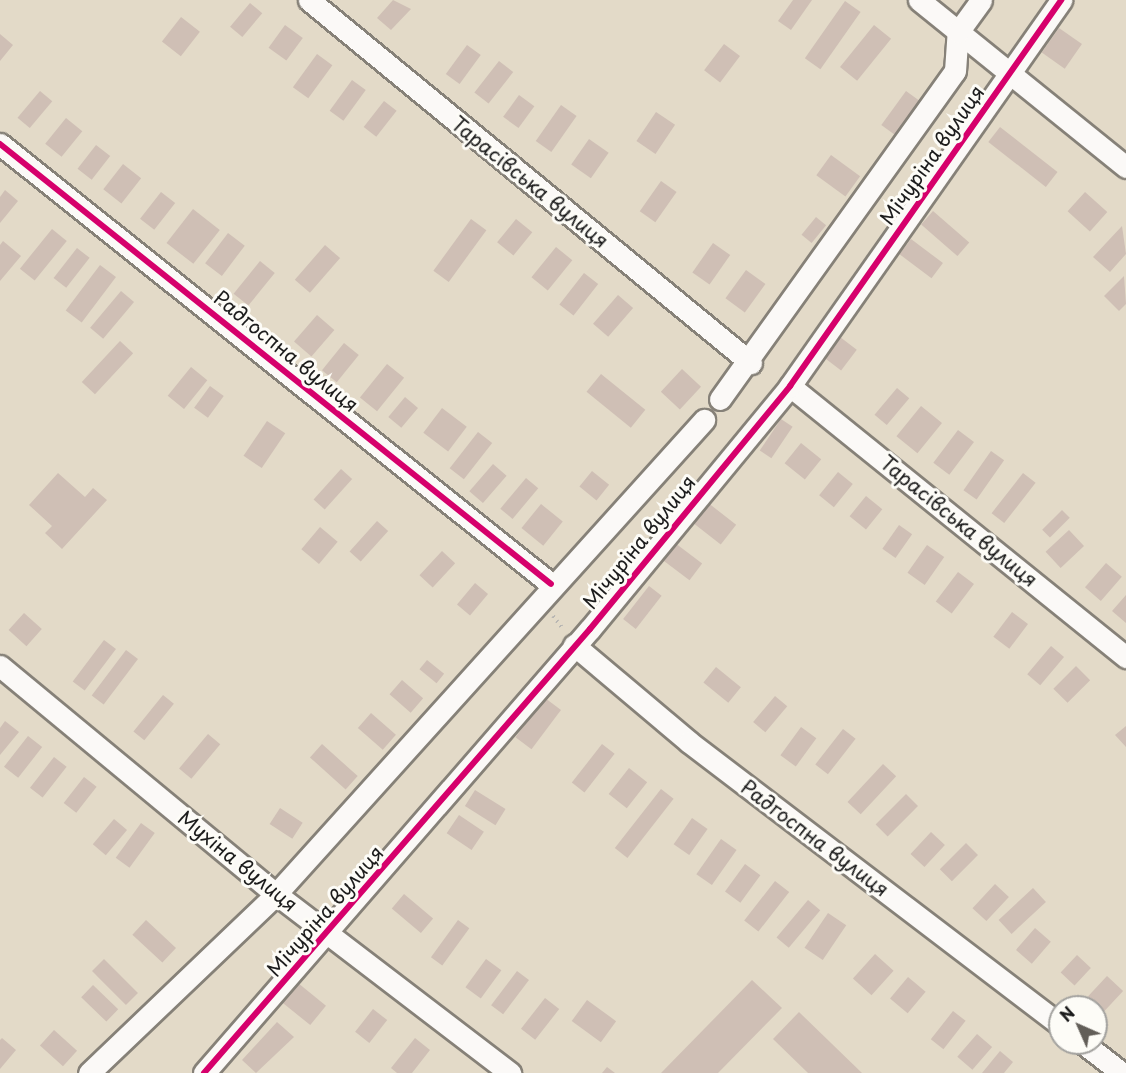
<!DOCTYPE html>
<meta charset="utf-8">
<style>
body{margin:0}
#map{position:relative;width:1126px;height:1073px;overflow:hidden;background:#e3dac8;font-family:"Playpen Sans",sans-serif}
div>[style]{position:absolute}
.building>*{inset:0;background:#cfbfb5;transform-origin:0 0}
.path>*{height:4px;margin-top:-2px;transform-origin:0;background:repeating-linear-gradient(90deg,#b8b6b3 0 1.5px,transparent 0 6px)}
.roads{filter:drop-shadow(2px 0 #868178) drop-shadow(-2px 0 #868178) drop-shadow(0 2px #868178) drop-shadow(0 -2px #868178)}
.minor>*{height:21px;margin:-10.5px;padding:0 10.5px;transform-origin:10.5px;border-radius:10.5px;background:#fbf9f7}
.cycleway>*{height:6px;margin:-3px;padding:0 3px;transform-origin:3px;border-radius:3px;background:#d6006c}
span{translate:-50% -50%;white-space:nowrap;text-align:center;line-height:1.15;-webkit-text-stroke:6px #fdfcf7;paint-order:stroke}
.street-label{font-size:20px;color:#1c1c1c}
.north{position:absolute;left:1048px;top:995px;width:60px;height:60px;box-sizing:border-box;background:#fdfcf7;border:2px solid #a3a29f;border-radius:50%;rotate:315deg;font-size:16px;font-weight:700;line-height:24px;text-align:center;color:#1c1c1c}
.north::after{content:'';display:block;margin:auto;width:21px;height:27px;background:#625e58;clip-path:polygon(50% 0,100% 100%,50% 72%,0 100%)}
</style>
<div id="map">
<div class="building">
<i style="clip-path:polygon(393px 0,411px 9px,391px 30px,377px 18px)"></i>
<i style="clip-path:polygon(793px 0,812px 0,791px 30px,778px 21px)"></i>
<i style="left:845px;top:1px;width:19px;height:70px;rotate:35deg"></i>
<i style="left:250px;top:3px;width:16px;height:31px;rotate:40deg"></i>
<i style="left:181px;top:17px;width:24px;height:31px;rotate:38deg"></i>
<i style="left:285px;top:25px;width:22px;height:28px;rotate:36deg"></i>
<i style="left:874px;top:25px;width:22px;height:54px;rotate:39deg"></i>
<i style="left:1059px;top:28px;width:28px;height:30px;rotate:35deg"></i>
<i style="clip-path:polygon(0 34px,13px 45px,0 61px)"></i>
<i style="left:724px;top:44px;width:20px;height:33px;rotate:37deg"></i>
<i style="left:467px;top:45px;width:17px;height:36px;rotate:36deg"></i>
<i style="left:317px;top:54px;width:19px;height:41px;rotate:36deg"></i>
<i style="left:499px;top:61px;width:18px;height:40px;rotate:38deg"></i>
<i style="left:352px;top:80px;width:17px;height:38px;rotate:36deg"></i>
<i style="left:40px;top:91px;width:16px;height:35px;rotate:40deg"></i>
<i style="left:906px;top:91px;width:17px;height:42px;rotate:36deg"></i>
<i style="left:519px;top:95px;width:19px;height:27px;rotate:36deg"></i>
<i style="left:384px;top:101px;width:16px;height:33px;rotate:38deg"></i>
<i style="left:561px;top:105px;width:19px;height:44px;rotate:35deg"></i>
<i style="left:656px;top:112px;width:23px;height:35px;rotate:34deg"></i>
<i style="left:66px;top:118px;width:21px;height:33px;rotate:39deg"></i>
<i style="left:1000px;top:127px;width:73px;height:19px;rotate:38deg"></i>
<i style="left:589px;top:139px;width:24px;height:31px;rotate:35deg"></i>
<i style="left:96px;top:145px;width:18px;height:30px;rotate:38deg"></i>
<i style="left:831px;top:155px;width:36px;height:25px;rotate:36deg"></i>
<i style="left:123px;top:164px;width:23px;height:32px;rotate:38deg"></i>
<i style="left:661px;top:181px;width:19px;height:37px;rotate:35deg"></i>
<i style="clip-path:polygon(5px 190px,18px 201px,0 223px,0 197px)"></i>
<i style="left:161px;top:192px;width:18px;height:34px;rotate:38deg"></i>
<i style="left:1085px;top:192px;width:30px;height:26px;rotate:42deg"></i>
<i style="left:193px;top:209px;width:34px;height:43px;rotate:38deg"></i>
<i style="left:933px;top:211px;width:48px;height:18px;rotate:41deg"></i>
<i style="left:816px;top:217px;width:13px;height:23px;rotate:39deg"></i>
<i style="left:471px;top:219px;width:19px;height:64px;rotate:36deg"></i>
<i style="left:516px;top:219px;width:21px;height:30px;rotate:39deg"></i>
<i style="clip-path:polygon(1122px 226px,1126px 254px,1110px 272px,1093px 257px)"></i>
<i style="left:52px;top:229px;width:19px;height:51px;rotate:39deg"></i>
<i style="left:228px;top:233px;width:21px;height:38px;rotate:37deg"></i>
<i style="left:911px;top:239px;width:40px;height:19px;rotate:37deg"></i>
<i style="clip-path:polygon(3px 241px,21px 256px,0 281px,0 245px)"></i>
<i style="left:713px;top:243px;width:21px;height:36px;rotate:35deg"></i>
<i style="left:325px;top:245px;width:20px;height:46px;rotate:41deg"></i>
<i style="left:556px;top:247px;width:21px;height:39px;rotate:39deg"></i>
<i style="left:77px;top:248px;width:16px;height:38px;rotate:38deg"></i>
<i style="left:260px;top:261px;width:19px;height:42px;rotate:39deg"></i>
<i style="left:100px;top:265px;width:20px;height:57px;rotate:37deg"></i>
<i style="left:746px;top:270px;width:24px;height:35px;rotate:36deg"></i>
<i style="left:584px;top:273px;width:18px;height:40px;rotate:38deg"></i>
<i style="clip-path:polygon(1124px 276px,1126px 304px,1119px 311px,1104px 296px)"></i>
<i style="left:121px;top:291px;width:17px;height:48px;rotate:40deg"></i>
<i style="left:618px;top:295px;width:20px;height:38px;rotate:41deg"></i>
<i style="left:317px;top:315px;width:23px;height:35px;rotate:41deg"></i>
<i style="left:840px;top:337px;width:21px;height:26px;rotate:37deg"></i>
<i style="left:120px;top:341px;width:18px;height:56px;rotate:43deg"></i>
<i style="left:344px;top:343px;width:19px;height:35px;rotate:39deg"></i>
<i style="left:387px;top:364px;width:22px;height:43px;rotate:39deg"></i>
<i style="left:191px;top:367px;width:21px;height:37px;rotate:39deg"></i>
<i style="left:682px;top:369px;width:26px;height:31px;rotate:43deg"></i>
<i style="left:601px;top:374px;width:57px;height:23px;rotate:39deg"></i>
<i style="left:210px;top:386px;width:17px;height:27px;rotate:36deg"></i>
<i style="left:897px;top:388px;width:16px;height:35px;rotate:40deg"></i>
<i style="left:405px;top:397px;width:17px;height:26px;rotate:40deg"></i>
<i style="left:921px;top:406px;width:27px;height:39px;rotate:39deg"></i>
<i style="left:442px;top:408px;width:31px;height:31px;rotate:37deg"></i>
<i style="left:781px;top:419px;width:14px;height:38px;rotate:34deg"></i>
<i style="left:267px;top:421px;width:22px;height:42px;rotate:34deg"></i>
<i style="left:958px;top:430px;width:20px;height:41px;rotate:37deg"></i>
<i style="left:478px;top:432px;width:18px;height:46px;rotate:38deg"></i>
<i style="left:801px;top:443px;width:26px;height:26px;rotate:39deg"></i>
<i style="left:991px;top:451px;width:16px;height:48px;rotate:35deg"></i>
<i style="left:493px;top:464px;width:18px;height:36px;rotate:41deg"></i>
<i style="left:341px;top:469px;width:15px;height:41px;rotate:42deg"></i>
<i style="left:592px;top:471px;width:22px;height:20px;rotate:39deg"></i>
<i style="left:838px;top:472px;width:19px;height:30px;rotate:39deg"></i>
<i style="clip-path:polygon(58px 473px,85px 497px,93px 488px,107px 500px,62px 549px,45px 533px,52px 526px,29px 505px)"></i>
<i style="left:1023px;top:473px;width:16px;height:51px;rotate:38deg"></i>
<i style="left:526px;top:478px;width:16px;height:40px;rotate:40deg"></i>
<i style="left:866px;top:496px;width:21px;height:26px;rotate:39deg"></i>
<i style="left:707px;top:502px;width:37px;height:25px;rotate:38deg"></i>
<i style="left:541px;top:504px;width:28px;height:31px;rotate:39deg"></i>
<i style="left:1062px;top:510px;width:11px;height:28px;rotate:45deg"></i>
<i style="left:377px;top:521px;width:15px;height:41px;rotate:42deg"></i>
<i style="left:899px;top:525px;width:16px;height:29px;rotate:35deg"></i>
<i style="left:320px;top:527px;width:23px;height:29px;rotate:40deg"></i>
<i style="left:1069px;top:530px;width:22px;height:32px;rotate:47deg"></i>
<i style="left:675px;top:543px;width:34px;height:21px;rotate:37deg"></i>
<i style="left:927px;top:545px;width:21px;height:34px;rotate:35deg"></i>
<i style="left:442px;top:551px;width:18px;height:33px;rotate:43deg"></i>
<i style="left:1106px;top:563px;width:21px;height:32px;rotate:41deg"></i>
<i style="left:958px;top:572px;width:20px;height:37px;rotate:37deg"></i>
<i style="left:475px;top:583px;width:17px;height:28px;rotate:40deg"></i>
<i style="left:649px;top:586px;width:16px;height:42px;rotate:38deg"></i>
<i style="clip-path:polygon(1126px 595px,1126px 623px,1112px 611px)"></i>
<i style="left:1012px;top:612px;width:20px;height:31px;rotate:37deg"></i>
<i style="left:24px;top:613px;width:24px;height:23px;rotate:42deg"></i>
<i style="left:104px;top:640px;width:15px;height:52px;rotate:37deg"></i>
<i style="left:1051px;top:646px;width:17px;height:37px;rotate:40deg"></i>
<i style="left:126px;top:650px;width:15px;height:57px;rotate:37deg"></i>
<i style="left:427px;top:660px;width:22px;height:12px;rotate:39deg"></i>
<i style="left:1076px;top:666px;width:20px;height:32px;rotate:45deg"></i>
<i style="left:716px;top:667px;width:32px;height:20px;rotate:39deg"></i>
<i style="left:402px;top:680px;width:28px;height:19px;rotate:41deg"></i>
<i style="left:163px;top:695px;width:14px;height:47px;rotate:39deg"></i>
<i style="left:775px;top:696px;width:16px;height:34px;rotate:40deg"></i>
<i style="left:545px;top:698px;width:20px;height:49px;rotate:37deg"></i>
<i style="left:371px;top:713px;width:33px;height:20px;rotate:41deg"></i>
<i style="clip-path:polygon(5px 721px,19px 732px,0 755px,0 728px)"></i>
<i style="clip-path:polygon(1126px 726px,1126px 747px,1115px 735px)"></i>
<i style="left:801px;top:727px;width:19px;height:35px;rotate:36deg"></i>
<i style="left:843px;top:729px;width:16px;height:45px;rotate:38deg"></i>
<i style="left:208px;top:734px;width:16px;height:45px;rotate:40deg"></i>
<i style="left:28px;top:736px;width:18px;height:39px;rotate:38deg"></i>
<i style="left:322px;top:744px;width:48px;height:18px;rotate:42deg"></i>
<i style="left:602px;top:744px;width:16px;height:49px;rotate:38deg"></i>
<i style="left:54px;top:757px;width:16px;height:39px;rotate:38deg"></i>
<i style="left:883px;top:764px;width:18px;height:52px;rotate:43deg"></i>
<i style="left:629px;top:768px;width:23px;height:33px;rotate:38deg"></i>
<i style="left:84px;top:777px;width:16px;height:33px;rotate:38deg"></i>
<i style="left:661px;top:789px;width:16px;height:75px;rotate:38deg"></i>
<i style="left:475px;top:790px;width:36px;height:19px;rotate:32deg"></i>
<i style="left:906px;top:794px;width:17px;height:43px;rotate:45deg"></i>
<i style="left:280px;top:808px;width:27px;height:19px;rotate:33deg"></i>
<i style="left:459px;top:815px;width:30px;height:22px;rotate:34deg"></i>
<i style="left:692px;top:818px;width:19px;height:32px;rotate:35deg"></i>
<i style="left:114px;top:819px;width:17px;height:33px;rotate:40deg"></i>
<i style="left:141px;top:823px;width:17px;height:43px;rotate:36deg"></i>
<i style="left:931px;top:832px;width:19px;height:30px;rotate:43deg"></i>
<i style="left:721px;top:839px;width:19px;height:43px;rotate:35deg"></i>
<i style="left:966px;top:843px;width:17px;height:37px;rotate:45deg"></i>
<i style="left:745px;top:864px;width:19px;height:34px;rotate:36deg"></i>
<i style="left:775px;top:881px;width:18px;height:50px;rotate:38deg"></i>
<i style="left:995px;top:884px;width:19px;height:33px;rotate:43deg"></i>
<i style="left:1033px;top:888px;width:19px;height:47px;rotate:47deg"></i>
<i style="left:404px;top:894px;width:38px;height:19px;rotate:40deg"></i>
<i style="left:808px;top:900px;width:16px;height:49px;rotate:40deg"></i>
<i style="left:828px;top:913px;width:22px;height:42px;rotate:34deg"></i>
<i style="left:146px;top:920px;width:41px;height:20px;rotate:43deg"></i>
<i style="left:458px;top:920px;width:14px;height:46px;rotate:36deg"></i>
<i style="left:1035px;top:928px;width:21px;height:29px;rotate:41deg"></i>
<i style="left:875px;top:954px;width:25px;height:33px;rotate:42deg"></i>
<i style="left:1077px;top:955px;width:19px;height:24px;rotate:43deg"></i>
<i style="left:104px;top:959px;width:48px;height:17px;rotate:45deg"></i>
<i style="left:486px;top:959px;width:19px;height:35px;rotate:36deg"></i>
<i style="left:517px;top:971px;width:15px;height:43px;rotate:37deg"></i>
<i style="left:1107px;top:976px;width:22px;height:28px;rotate:43deg"></i>
<i style="left:908px;top:977px;width:23px;height:28px;rotate:40deg"></i>
<i style="clip-path:polygon(752px 980px,782px 1008px,718px 1073px,661px 1073px)"></i>
<i style="left:298px;top:983px;width:36px;height:25px;rotate:39deg"></i>
<i style="left:93px;top:985px;width:35px;height:17px;rotate:44deg"></i>
<i style="left:545px;top:998px;width:18px;height:39px;rotate:38deg"></i>
<i style="left:587px;top:1000px;width:36px;height:26px;rotate:36deg"></i>
<i style="left:373px;top:1009px;width:18px;height:29px;rotate:38deg"></i>
<i style="left:953px;top:1011px;width:16px;height:36px;rotate:38deg"></i>
<i style="clip-path:polygon(799px 1012px,862px 1073px,808px 1073px,773px 1039px)"></i>
<i style="clip-path:polygon(277px 1022px,294px 1037px,256px 1073px,242px 1060px)"></i>
<i style="left:54px;top:1030px;width:31px;height:21px;rotate:42deg"></i>
<i style="left:977px;top:1034px;width:20px;height:30px;rotate:41deg"></i>
<i style="clip-path:polygon(2px 1038px,16px 1050px,0 1069px,0 1040px)"></i>
<i style="clip-path:polygon(415px 1038px,430px 1050px,412px 1073px,397px 1073px,391px 1068px)"></i>
<i style="clip-path:polygon(1000px 1051px,1013px 1062px,1004px 1073px,982px 1073px)"></i>
<i style="clip-path:polygon(607px 1067px,615px 1073px,602px 1073px)"></i>
</div>
<div class="path">
<i style="left:553px;top:616px;width:16px;rotate:52deg"></i>
</div>
<div class="roads">
<div class="minor">
<i style="left:309px;top:0;width:572px;rotate:39.4deg"></i>
<i style="left:919px;top:0;width:266px;rotate:38.9deg"></i>
<i style="left:0;top:144px;width:705px;rotate:38.61deg"></i>
<i style="left:790px;top:386px;width:432px;rotate:38.9deg"></i>
<i style="left:720px;top:399px;width:403px;rotate:-54.4deg"></i>
<i style="left:955px;top:71px;width:39px;rotate:-86deg"></i>
<i style="left:958px;top:32px;width:39px;rotate:-54deg"></i>
<i style="left:574px;top:645px;width:150px;rotate:40.1deg"></i>
<i style="left:689px;top:742px;width:467px;rotate:37.3deg"></i>
<i style="left:0;top:666px;width:358px;rotate:39.6deg"></i>
<i style="left:276px;top:894px;width:295px;rotate:37.4deg"></i>
<i style="left:1083px;top:1043px;width:49px;rotate:37.6deg"></i>
<i style="left:89px;top:1073px;width:259px;rotate:-43.7deg"></i>
<i style="left:276px;top:894px;width:639px;rotate:-47.92deg"></i>
<i style="left:204px;top:1073px;width:588px;rotate:-49deg"></i>
<i style="left:590px;top:629px;width:315px;rotate:-50.5deg"></i>
<i style="left:790px;top:386px;width:472px;rotate:-54.9deg"></i>
</div>
</div>
<div class="cycleway">
<i style="left:0;top:144px;width:705px;rotate:38.61deg"></i>
<i style="left:204px;top:1073px;width:588px;rotate:-49deg"></i>
<i style="left:590px;top:629px;width:315px;rotate:-50.5deg"></i>
<i style="left:790px;top:386px;width:472px;rotate:-54.9deg"></i>
</div>
<div class="street-label">
<span style="left:932px;top:155px;rotate:-55deg">Мічуріна вулиця</span>
<span style="left:530px;top:182px;rotate:39deg">Тарасівська вулиця</span>
<span style="left:286px;top:351px;rotate:39deg">Радгоспна вулиця</span>
<span style="left:959px;top:521px;rotate:39deg">Тарасівська вулиця</span>
<span style="left:639px;top:542px;rotate:-51deg">Мічуріна вулиця</span>
<span style="left:815px;top:838px;rotate:37deg">Радгоспна вулиця</span>
<span style="left:238px;top:861px;rotate:39deg">Мухіна вулиця</span>
<span style="left:325px;top:911px;rotate:-49deg">Мічуріна вулиця</span>
</div>
<div class="north">N</div>
</div>
